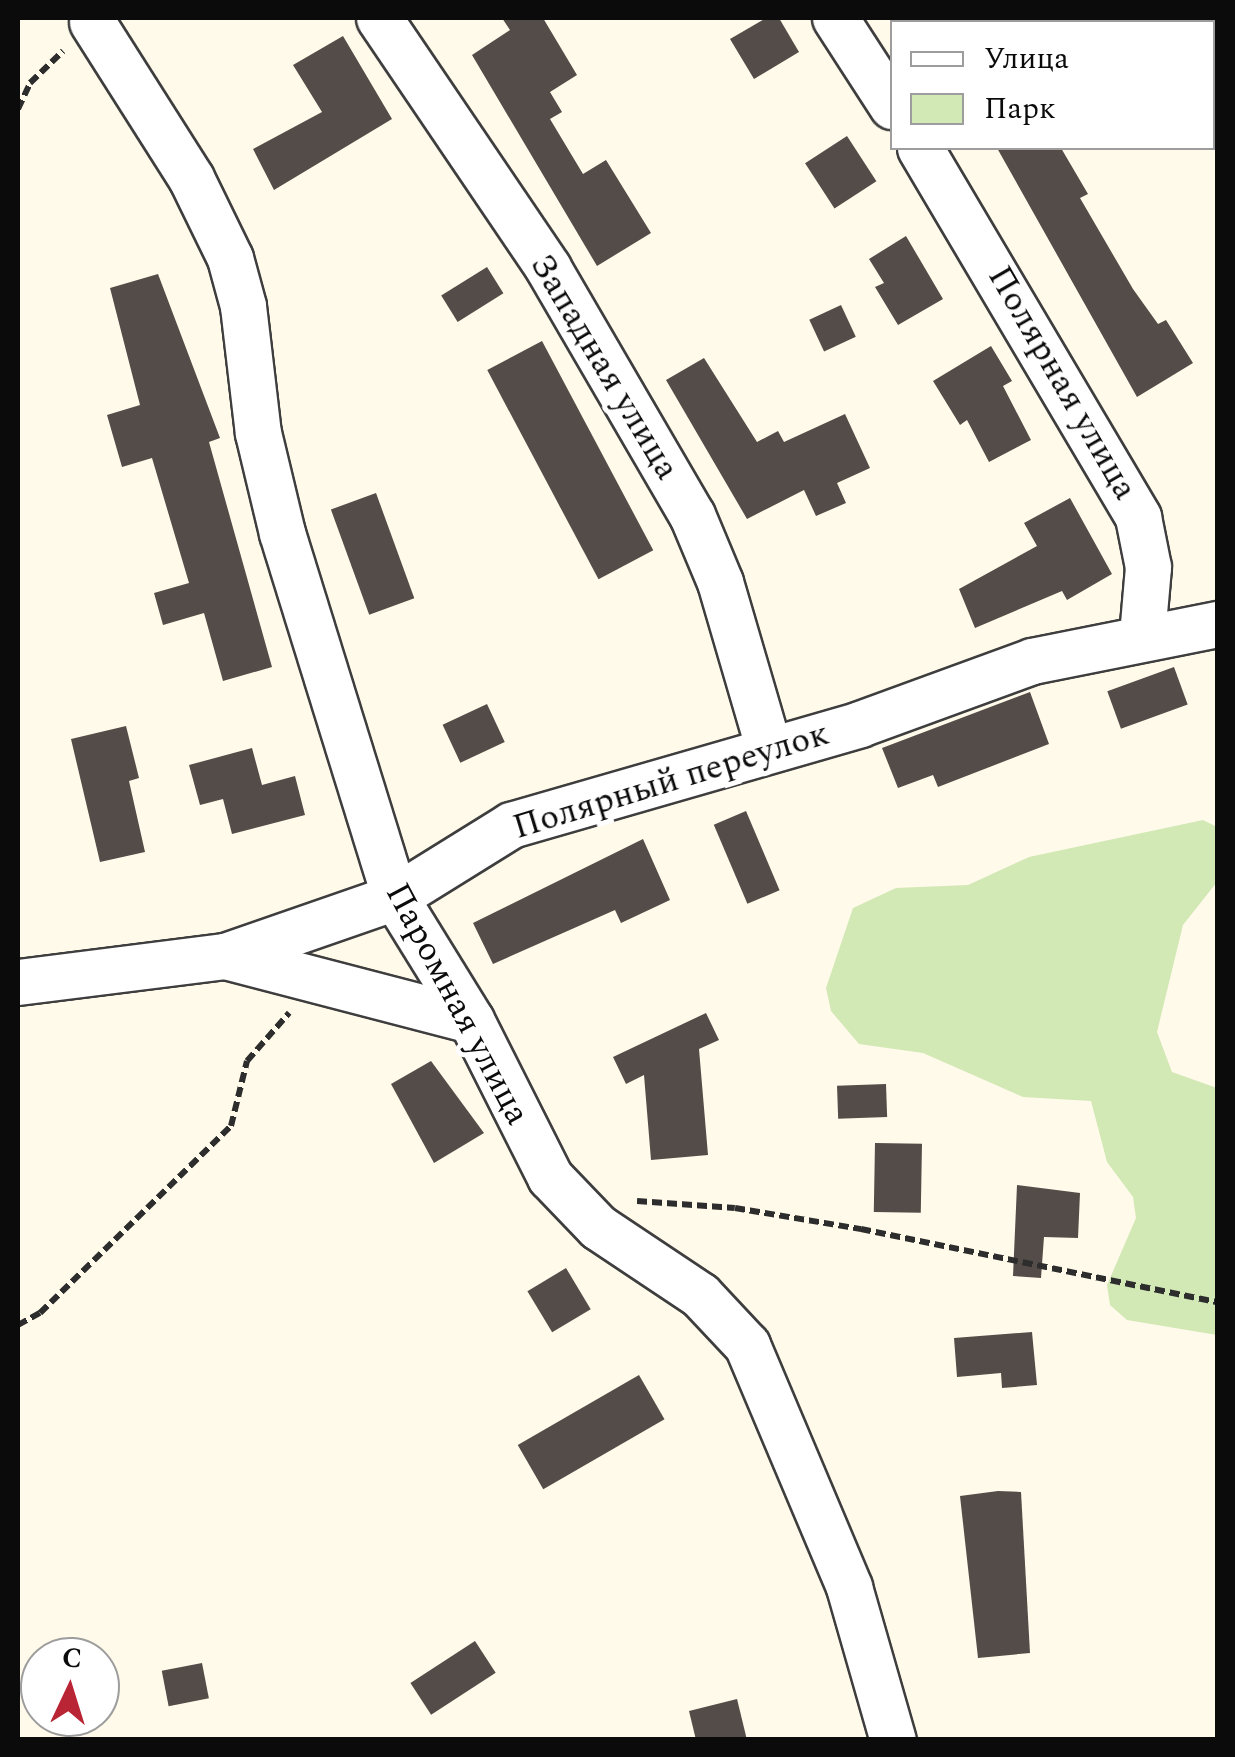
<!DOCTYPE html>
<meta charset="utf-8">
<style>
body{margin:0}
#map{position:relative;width:1235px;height:1757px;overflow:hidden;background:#fffaea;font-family:Spectral,serif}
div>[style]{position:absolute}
.green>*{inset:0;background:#d2e8b5}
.building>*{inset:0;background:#544c48;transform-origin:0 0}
.path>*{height:6px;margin-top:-3px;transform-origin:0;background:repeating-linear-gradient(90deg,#2d2d2d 0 10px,transparent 0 15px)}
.roads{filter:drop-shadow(2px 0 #3e3e3e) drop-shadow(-2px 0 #3e3e3e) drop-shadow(0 2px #3e3e3e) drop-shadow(0 -2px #3e3e3e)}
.minor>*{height:45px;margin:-22.5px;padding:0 22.5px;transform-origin:22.5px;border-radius:22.5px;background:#fff}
span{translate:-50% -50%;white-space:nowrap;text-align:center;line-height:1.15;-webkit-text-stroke:10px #fff;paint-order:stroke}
.street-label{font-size:35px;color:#0b0b0b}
.frame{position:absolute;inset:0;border:20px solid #0b0b0b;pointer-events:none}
.legend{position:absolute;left:890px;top:20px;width:325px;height:130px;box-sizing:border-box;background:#fff;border:2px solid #9d9d9d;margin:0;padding:12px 18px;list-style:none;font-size:30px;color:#0b0b0b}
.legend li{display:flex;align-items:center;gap:20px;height:50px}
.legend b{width:50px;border:2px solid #9d9d9d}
.north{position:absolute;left:20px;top:1637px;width:100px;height:100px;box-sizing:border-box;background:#fff;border:2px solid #9d9d9d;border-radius:50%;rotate:4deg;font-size:28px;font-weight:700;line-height:40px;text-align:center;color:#0b0b0b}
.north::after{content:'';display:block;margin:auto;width:35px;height:45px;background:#b92534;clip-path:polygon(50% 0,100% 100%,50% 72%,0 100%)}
</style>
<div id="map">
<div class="green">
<i style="clip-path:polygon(1203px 820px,1217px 827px,1217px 882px,1183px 925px,1157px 1032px,1172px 1072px,1217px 1088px,1217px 1335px,1127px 1320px,1110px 1305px,1107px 1285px,1136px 1218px,1133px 1197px,1107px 1162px,1091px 1101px,1023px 1097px,923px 1053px,859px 1044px,831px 1011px,826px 988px,853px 908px,896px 888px,968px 885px,1029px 857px)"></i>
</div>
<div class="building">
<i style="clip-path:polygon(502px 18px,543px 18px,577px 75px,550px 92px,562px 112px,550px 119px,583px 174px,606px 160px,651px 233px,597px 266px,472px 55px,510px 30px)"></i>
<i style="clip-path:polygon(766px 18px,779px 18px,799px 52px,754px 79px,730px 39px)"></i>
<i style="clip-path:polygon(343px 36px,392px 119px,274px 190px,253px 149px,322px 112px,293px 65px)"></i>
<i style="left:847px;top:136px;width:54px;height:50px;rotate:57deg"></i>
<i style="clip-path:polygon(997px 148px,1061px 148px,1088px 194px,1080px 198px,1133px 289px,1158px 324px,1166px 320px,1193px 363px,1137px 397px)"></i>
<i style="clip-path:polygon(906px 236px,943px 299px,898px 325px,875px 287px,884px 283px,869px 259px)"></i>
<i style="left:487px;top:267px;width:31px;height:54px;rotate:58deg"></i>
<i style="clip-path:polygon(158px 274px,220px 438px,209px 442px,272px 667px,223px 681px,204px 613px,163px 625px,154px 593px,189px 583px,152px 458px,122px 467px,107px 415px,140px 405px,110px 288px)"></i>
<i style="left:841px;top:305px;width:35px;height:35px;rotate:65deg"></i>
<i style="left:542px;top:341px;width:237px;height:62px;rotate:62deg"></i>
<i style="clip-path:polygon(991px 346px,1012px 381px,1003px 386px,1031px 440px,989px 462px,967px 420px,960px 425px,933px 381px)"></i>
<i style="clip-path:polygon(704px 358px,757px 442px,778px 431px,784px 442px,845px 414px,870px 468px,837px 483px,846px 503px,816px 516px,804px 490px,747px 519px,666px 380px)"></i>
<i style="left:376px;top:493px;width:112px;height:48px;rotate:70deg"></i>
<i style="clip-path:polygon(1070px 498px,1112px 574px,1067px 600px,1062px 591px,975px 628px,959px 589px,1037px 546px,1024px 523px)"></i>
<i style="left:1174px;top:667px;width:40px;height:71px;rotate:70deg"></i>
<i style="clip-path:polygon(1030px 692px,1049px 744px,938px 787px,933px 775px,898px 788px,882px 748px)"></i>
<i style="left:487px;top:704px;width:42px;height:49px;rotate:65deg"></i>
<i style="clip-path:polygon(126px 726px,139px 778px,129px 781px,145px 852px,100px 862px,71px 739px)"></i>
<i style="clip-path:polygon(252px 748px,262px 785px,295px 776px,305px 815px,232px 834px,223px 799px,200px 805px,189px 765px)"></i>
<i style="left:746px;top:811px;width:86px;height:35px;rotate:67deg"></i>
<i style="clip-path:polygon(643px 839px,670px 900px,621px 923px,615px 910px,493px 964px,473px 923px)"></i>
<i style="clip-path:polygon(706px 1013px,719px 1040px,699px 1049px,708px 1155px,651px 1160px,644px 1075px,626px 1084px,613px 1057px)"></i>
<i style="clip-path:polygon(431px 1061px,484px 1133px,434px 1163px,391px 1084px)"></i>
<i style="left:886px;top:1084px;width:33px;height:49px;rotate:88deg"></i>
<i style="left:875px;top:1143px;width:47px;height:69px;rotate:1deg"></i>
<i style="clip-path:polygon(1017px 1185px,1080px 1193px,1078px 1238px,1044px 1237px,1041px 1278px,1013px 1276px)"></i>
<i style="left:566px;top:1268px;width:48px;height:45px;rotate:59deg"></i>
<i style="clip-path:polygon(1032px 1332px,1037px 1385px,1002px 1388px,1001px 1373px,957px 1377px,954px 1338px)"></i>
<i style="left:639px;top:1375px;width:51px;height:140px;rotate:60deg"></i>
<i style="clip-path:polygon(998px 1491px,1021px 1492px,1030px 1653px,978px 1658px,960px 1496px)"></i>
<i style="left:475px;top:1641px;width:38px;height:77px;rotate:57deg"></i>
<i style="left:202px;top:1663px;width:36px;height:41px;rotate:79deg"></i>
<i style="clip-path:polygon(737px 1699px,747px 1740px,696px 1740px,689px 1711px)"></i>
</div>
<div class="path">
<i style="left:18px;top:109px;width:29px;rotate:-65deg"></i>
<i style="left:30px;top:83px;width:46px;rotate:-44.1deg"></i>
<i style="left:637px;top:1201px;width:98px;rotate:4.1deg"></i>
<i style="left:735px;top:1208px;width:128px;rotate:9.5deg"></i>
<i style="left:861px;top:1229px;width:364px;rotate:11.6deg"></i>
<i style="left:18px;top:1325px;width:25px;rotate:-29deg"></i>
<i style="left:40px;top:1313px;width:267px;rotate:-44.4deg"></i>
<i style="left:231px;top:1126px;width:67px;rotate:-76.2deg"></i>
<i style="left:247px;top:1061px;width:64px;rotate:-48.8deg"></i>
</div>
<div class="roads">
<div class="minor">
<i style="left:379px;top:18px;width:302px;rotate:55.9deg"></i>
<i style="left:548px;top:268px;width:286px;rotate:59.8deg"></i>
<i style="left:692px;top:515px;width:73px;rotate:67.3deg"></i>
<i style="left:720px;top:582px;width:171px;rotate:73.7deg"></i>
<i style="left:835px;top:18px;width:105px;rotate:57.1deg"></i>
<i style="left:92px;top:22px;width:185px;rotate:57.6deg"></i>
<i style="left:191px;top:178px;width:89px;rotate:64deg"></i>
<i style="left:230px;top:258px;width:50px;rotate:74.8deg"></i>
<i style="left:243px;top:306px;width:128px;rotate:83.3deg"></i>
<i style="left:258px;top:433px;width:103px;rotate:76.5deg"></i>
<i style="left:282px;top:533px;width:381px;rotate:72.8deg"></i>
<i style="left:395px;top:897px;width:145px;rotate:58.3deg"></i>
<i style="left:471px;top:1020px;width:176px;rotate:63.3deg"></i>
<i style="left:550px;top:1177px;width:69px;rotate:46.2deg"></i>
<i style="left:598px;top:1227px;width:123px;rotate:33.7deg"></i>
<i style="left:700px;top:1295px;width:69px;rotate:46.8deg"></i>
<i style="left:747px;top:1345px;width:263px;rotate:67.1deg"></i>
<i style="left:849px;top:1587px;width:159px;rotate:74deg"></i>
<i style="left:920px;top:148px;width:429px;rotate:59.4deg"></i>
<i style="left:1138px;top:517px;width:51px;rotate:78.7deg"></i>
<i style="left:1148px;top:567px;width:69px;rotate:95deg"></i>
<i style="left:225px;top:956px;width:254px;rotate:14.6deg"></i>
<i style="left:18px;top:982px;width:209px;rotate:-7.2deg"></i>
<i style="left:225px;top:956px;width:180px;rotate:-19.1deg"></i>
<i style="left:395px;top:897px;width:137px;rotate:-31.8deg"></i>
<i style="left:511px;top:825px;width:363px;rotate:-16.1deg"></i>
<i style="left:860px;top:724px;width:183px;rotate:-20.1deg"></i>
<i style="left:1032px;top:661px;width:190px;rotate:-11.3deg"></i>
</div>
</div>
<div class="street-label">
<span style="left:604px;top:367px;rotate:59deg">Западная улица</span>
<span style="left:1062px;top:383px;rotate:60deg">Полярная улица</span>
<span style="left:671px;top:781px;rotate:-17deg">Полярный переулок</span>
<span style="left:457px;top:1004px;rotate:62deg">Паромная улица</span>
</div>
<div class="frame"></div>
<ul class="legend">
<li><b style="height:12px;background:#fff"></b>Улица</li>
<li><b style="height:28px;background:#d2e8b5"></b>Парк</li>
</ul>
<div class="north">С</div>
</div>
